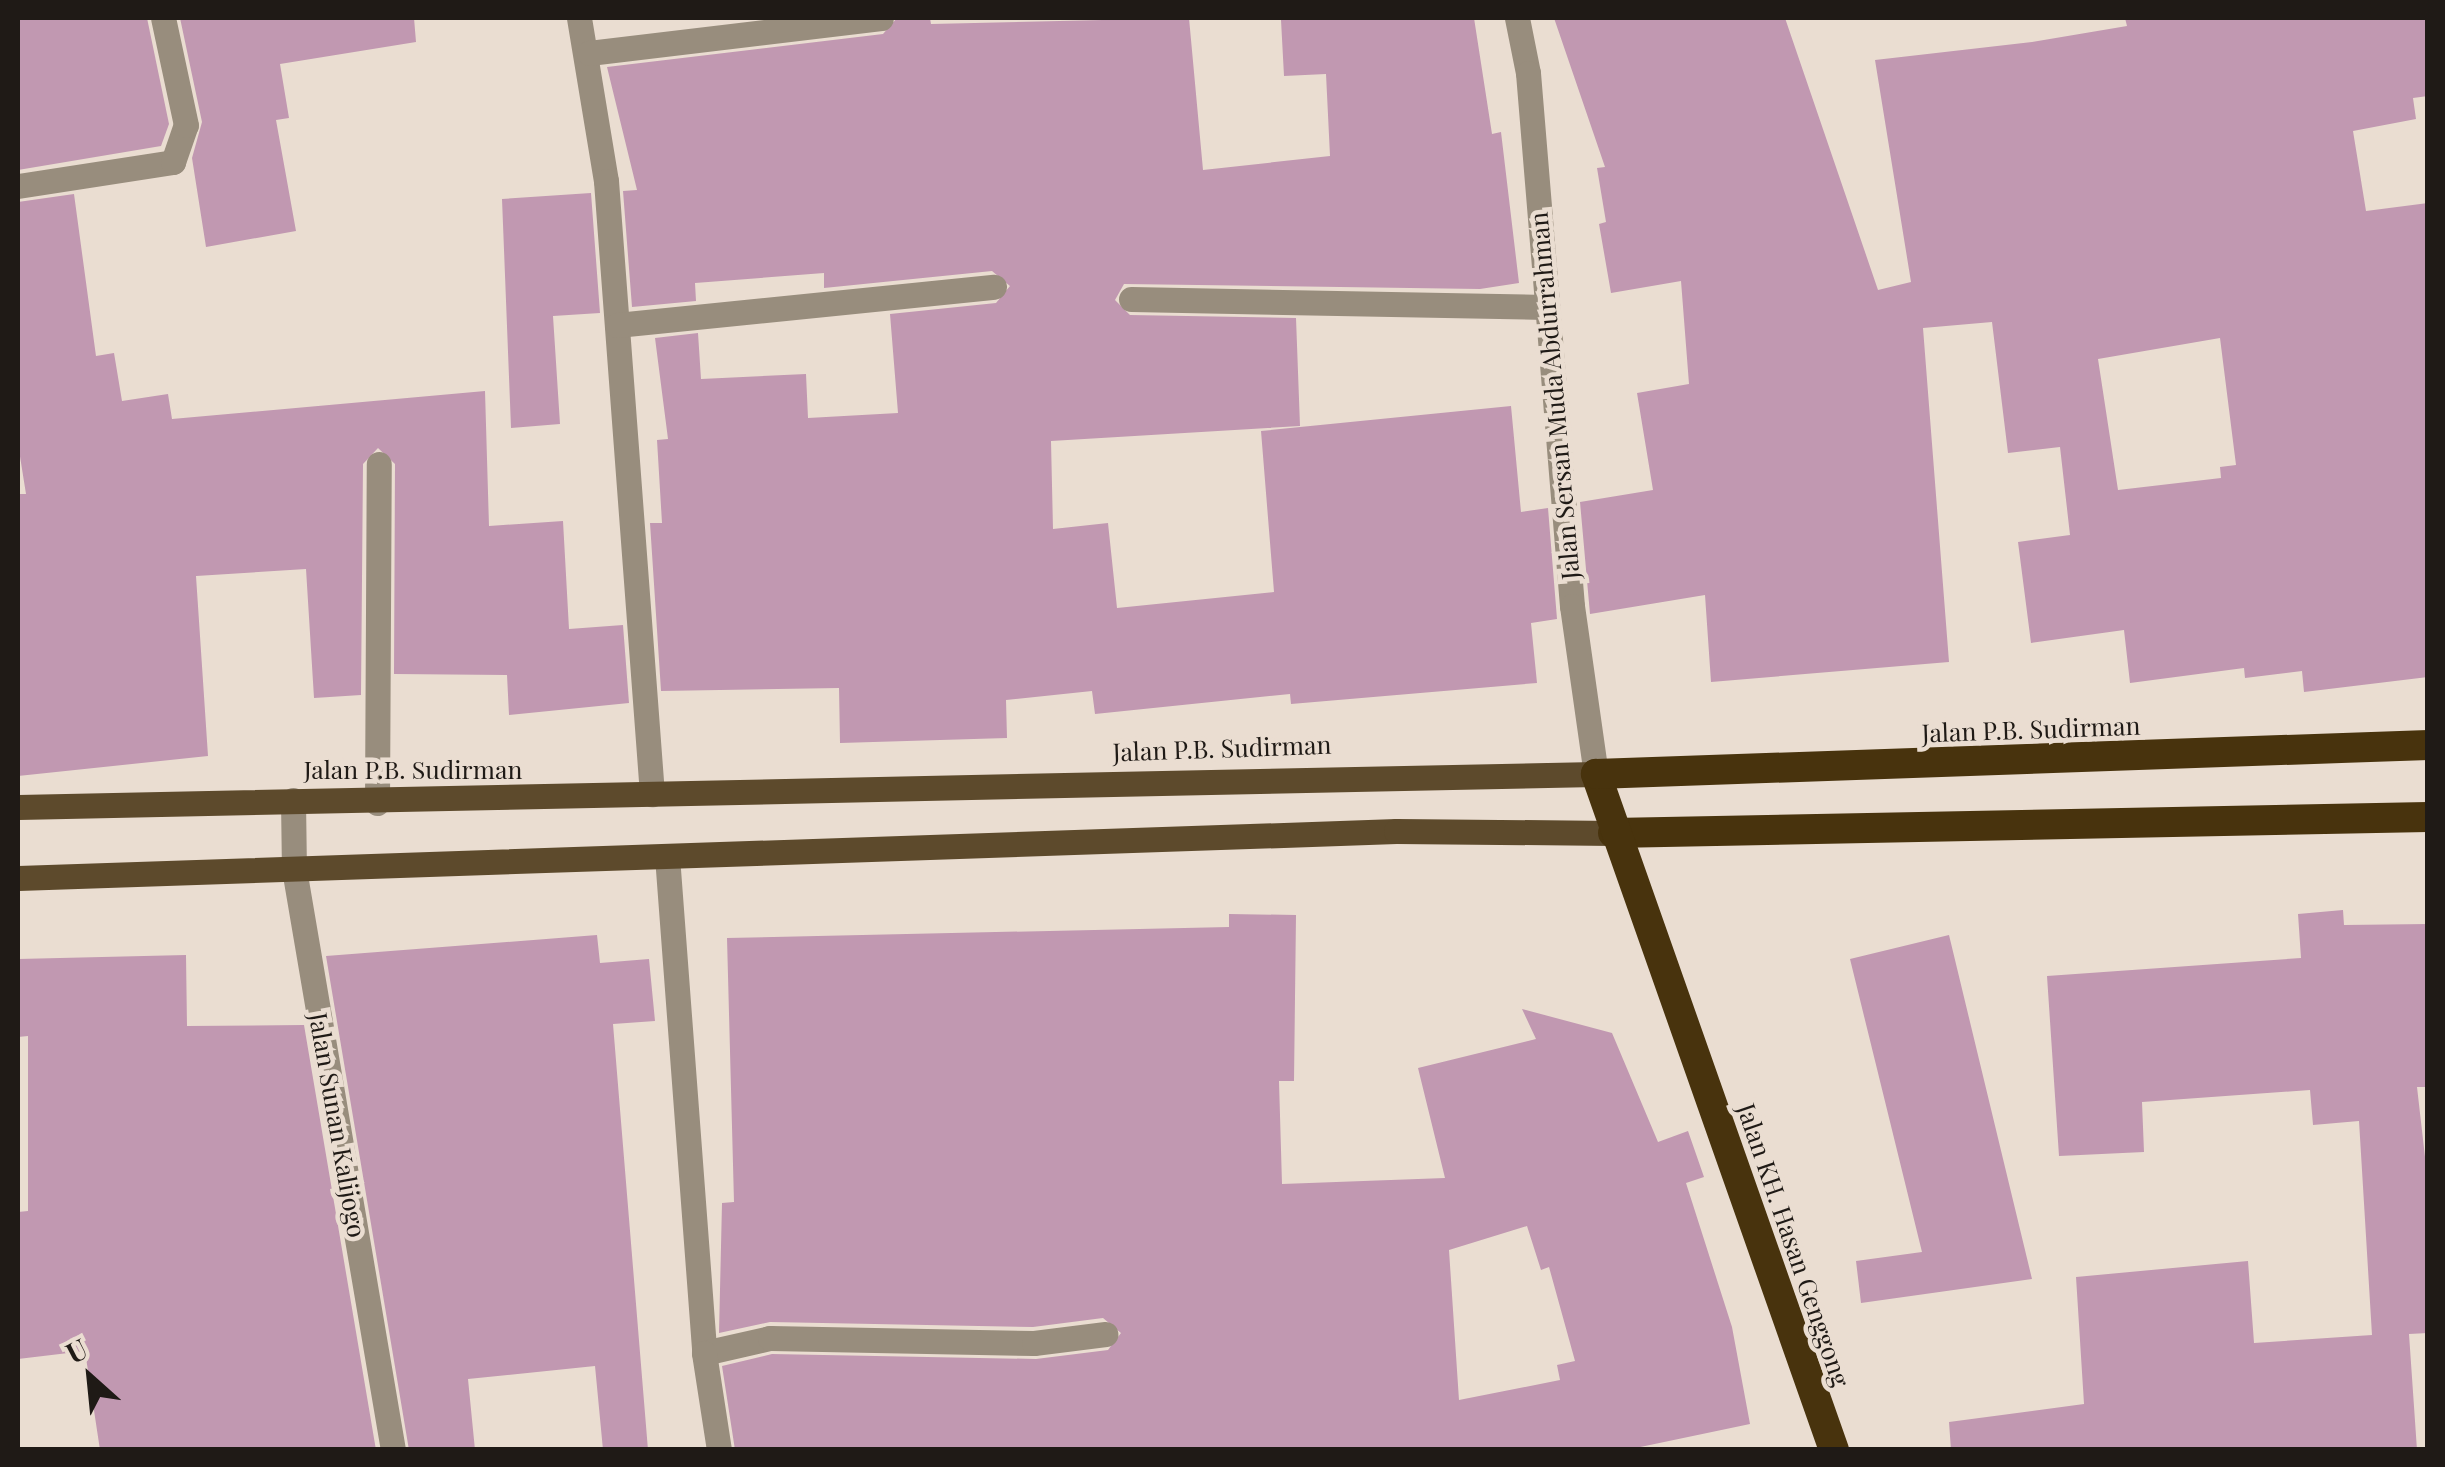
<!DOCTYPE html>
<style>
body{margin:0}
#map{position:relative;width:2445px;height:1467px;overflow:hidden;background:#eaddd1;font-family:"Playfair Display",serif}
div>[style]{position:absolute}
.building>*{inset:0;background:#c198b1}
.minor>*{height:25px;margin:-12.5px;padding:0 12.5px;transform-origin:12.5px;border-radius:12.5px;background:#988d7d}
.major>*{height:25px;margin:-12.5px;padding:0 12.5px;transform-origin:12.5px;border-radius:12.5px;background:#5d4a2c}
.highway>*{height:30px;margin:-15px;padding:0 15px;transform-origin:15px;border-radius:15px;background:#48330d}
span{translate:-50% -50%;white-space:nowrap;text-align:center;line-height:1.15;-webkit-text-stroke:9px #eaddd1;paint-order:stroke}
.street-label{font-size:25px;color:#1f1a16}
.frame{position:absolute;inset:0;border:20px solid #1f1a16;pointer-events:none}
.north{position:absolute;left:40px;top:1327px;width:100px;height:100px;-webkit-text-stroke:8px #eaddd1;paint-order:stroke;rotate:333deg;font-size:28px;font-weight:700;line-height:40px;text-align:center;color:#1f1a16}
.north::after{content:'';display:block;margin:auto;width:35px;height:45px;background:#1f1a16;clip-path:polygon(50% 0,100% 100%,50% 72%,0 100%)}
</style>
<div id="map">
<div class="building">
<i style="clip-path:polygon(18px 18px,147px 18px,169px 124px,161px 146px,18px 170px)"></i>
<i style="clip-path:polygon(180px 18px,414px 18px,416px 42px,280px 64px,289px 118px,276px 120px,296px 231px,206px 247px,192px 158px,202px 122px)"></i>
<i style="clip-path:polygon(897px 18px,930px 18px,931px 24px,1189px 18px,1203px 170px,1330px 156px,1326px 74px,1284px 76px,1281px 20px,1474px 18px,1492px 134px,1501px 132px,1519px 283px,1480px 289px,1124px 284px,1115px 300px,1130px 315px,1296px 318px,1300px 426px,1051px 441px,1053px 529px,1108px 523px,1117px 608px,1274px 592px,1261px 431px,1511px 406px,1521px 512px,1548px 508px,1557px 619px,1531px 623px,1537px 683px,1291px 704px,1290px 694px,1095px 714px,1092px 691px,1006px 700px,1007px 738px,840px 743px,839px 688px,661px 691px,650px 523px,662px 523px,657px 440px,668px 439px,655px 338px,698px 333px,701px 379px,806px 374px,808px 418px,898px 413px,890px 314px,996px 303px,1010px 286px,992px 271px,824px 288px,824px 273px,695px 283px,696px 301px,632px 307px,623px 191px,637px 190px,607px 67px,883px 34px)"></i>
<i style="clip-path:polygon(evenodd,1554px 18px,1785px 18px,1878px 290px,1911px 282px,1875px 60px,2032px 42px,2127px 26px,2125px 18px,2428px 18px,2428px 96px,2413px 98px,2416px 119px,2353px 131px,2366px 211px,2428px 203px,2428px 677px,2304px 692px,2302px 671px,2245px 678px,2244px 668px,2130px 683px,2124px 630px,2031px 643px,2018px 542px,2070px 535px,2060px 447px,2008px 453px,1992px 322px,1923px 328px,1949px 662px,1711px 682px,1705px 595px,1590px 614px,1580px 502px,1653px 490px,1637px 393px,1689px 384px,1681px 281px,1611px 293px,1599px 224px,1606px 222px,1597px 168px,1605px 167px,1554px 18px,2220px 338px,2236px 465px,2220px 467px,2221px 478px,2118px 490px,2098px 359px,2220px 338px)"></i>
<i style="clip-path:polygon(591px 193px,600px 313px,553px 316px,560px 424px,511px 428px,502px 199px)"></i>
<i style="clip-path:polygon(74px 194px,96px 356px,114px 353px,122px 401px,168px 394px,172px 419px,485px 391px,489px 526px,563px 521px,569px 629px,623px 625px,629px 703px,509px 715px,507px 675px,394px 674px,395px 464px,378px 448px,363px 464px,361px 695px,314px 698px,306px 569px,196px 576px,208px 756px,18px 776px,18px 494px,26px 494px,18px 444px,18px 202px)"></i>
<i style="clip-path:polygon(2343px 910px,2344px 925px,2428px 924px,2428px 1087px,2417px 1087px,2428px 1183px,2428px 1333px,2409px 1334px,2417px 1450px,1951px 1450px,1949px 1422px,2084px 1404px,2076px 1277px,2248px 1261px,2254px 1343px,2372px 1335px,2359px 1121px,2313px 1125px,2310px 1090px,2142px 1102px,2144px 1152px,2059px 1156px,2047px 976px,2301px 958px,2298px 914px)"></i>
<i style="clip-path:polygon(evenodd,1229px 914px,1296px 915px,1294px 1081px,1279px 1081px,1282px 1184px,1445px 1178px,1418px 1068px,1536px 1039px,1522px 1009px,1612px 1033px,1658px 1142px,1688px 1131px,1704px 1177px,1686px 1183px,1732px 1327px,1750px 1424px,1626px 1450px,735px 1450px,722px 1366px,772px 1354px,1036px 1359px,1108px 1350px,1121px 1333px,1103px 1318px,1033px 1327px,770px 1322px,719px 1333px,722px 1203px,734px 1202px,727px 938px,1229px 927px,1229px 914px,1527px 1226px,1541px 1270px,1549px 1267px,1575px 1361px,1557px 1365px,1560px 1380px,1459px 1400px,1449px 1250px,1527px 1226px)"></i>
<i style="clip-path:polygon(597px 935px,600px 963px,649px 959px,655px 1021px,613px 1024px,648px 1450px,603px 1450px,595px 1366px,468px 1379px,475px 1450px,409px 1450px,326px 956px)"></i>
<i style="clip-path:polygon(1949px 935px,2032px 1279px,1861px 1303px,1856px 1261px,1922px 1252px,1850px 959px)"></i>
<i style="clip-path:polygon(186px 955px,187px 1026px,304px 1025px,376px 1450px,100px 1450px,85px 1351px,18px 1359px,18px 1212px,28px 1211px,28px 1036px,18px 1037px,18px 959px)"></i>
</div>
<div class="minor">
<i style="left:579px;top:18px;width:165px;rotate:80.6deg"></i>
<i style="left:606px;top:181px;width:615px;rotate:85.71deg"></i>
<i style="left:1517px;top:18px;width:56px;rotate:78.7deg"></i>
<i style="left:1528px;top:73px;width:535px;rotate:85.28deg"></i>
<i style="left:1572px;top:606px;width:170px;rotate:81.9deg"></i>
<i style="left:589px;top:53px;width:294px;rotate:-6.8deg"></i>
<i style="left:18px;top:186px;width:157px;rotate:-8.8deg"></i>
<i style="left:173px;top:162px;width:39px;rotate:-71deg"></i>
<i style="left:186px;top:125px;width:109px;rotate:-102.1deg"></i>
<i style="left:1131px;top:299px;width:414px;rotate:1.1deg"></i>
<i style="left:617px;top:325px;width:379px;rotate:-5.8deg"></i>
<i style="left:293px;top:800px;width:69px;rotate:89.2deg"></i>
<i style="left:294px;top:869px;width:589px;rotate:80.33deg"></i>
<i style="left:377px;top:803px;width:339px;rotate:-89.7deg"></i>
<i style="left:667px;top:856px;width:498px;rotate:85.7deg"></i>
<i style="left:704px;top:1353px;width:68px;rotate:-12.8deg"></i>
<i style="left:770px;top:1338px;width:264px;rotate:1.1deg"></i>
<i style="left:1034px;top:1343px;width:72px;rotate:-7.2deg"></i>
<i style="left:704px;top:1353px;width:98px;rotate:81.2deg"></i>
</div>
<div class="major">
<i style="left:18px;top:807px;width:1578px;rotate:-1.2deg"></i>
<i style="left:18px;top:878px;width:1379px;rotate:-1.95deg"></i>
<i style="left:1396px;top:831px;width:217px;rotate:0.5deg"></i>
</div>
<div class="highway">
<i style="left:1613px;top:833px;width:815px;rotate:-1.12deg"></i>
<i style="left:1834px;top:1450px;width:717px;rotate:-109.4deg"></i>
<i style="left:1596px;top:774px;width:833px;rotate:-2deg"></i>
</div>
<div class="street-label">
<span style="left:1554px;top:396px;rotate:-95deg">Jalan Sersan Muda Abdurrahman</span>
<span style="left:2031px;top:729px;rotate:-2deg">Jalan P.B. Sudirman</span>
<span style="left:1222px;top:748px;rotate:-2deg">Jalan P.B. Sudirman</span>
<span style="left:413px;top:769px">Jalan P.B. Sudirman</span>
<span style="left:338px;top:1125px;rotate:80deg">Jalan Sunan Kalijogo</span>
<span style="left:1794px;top:1245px;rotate:71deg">Jalan KH. Hasan Genggong</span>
</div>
<div class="frame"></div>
<div class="north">U</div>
</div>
